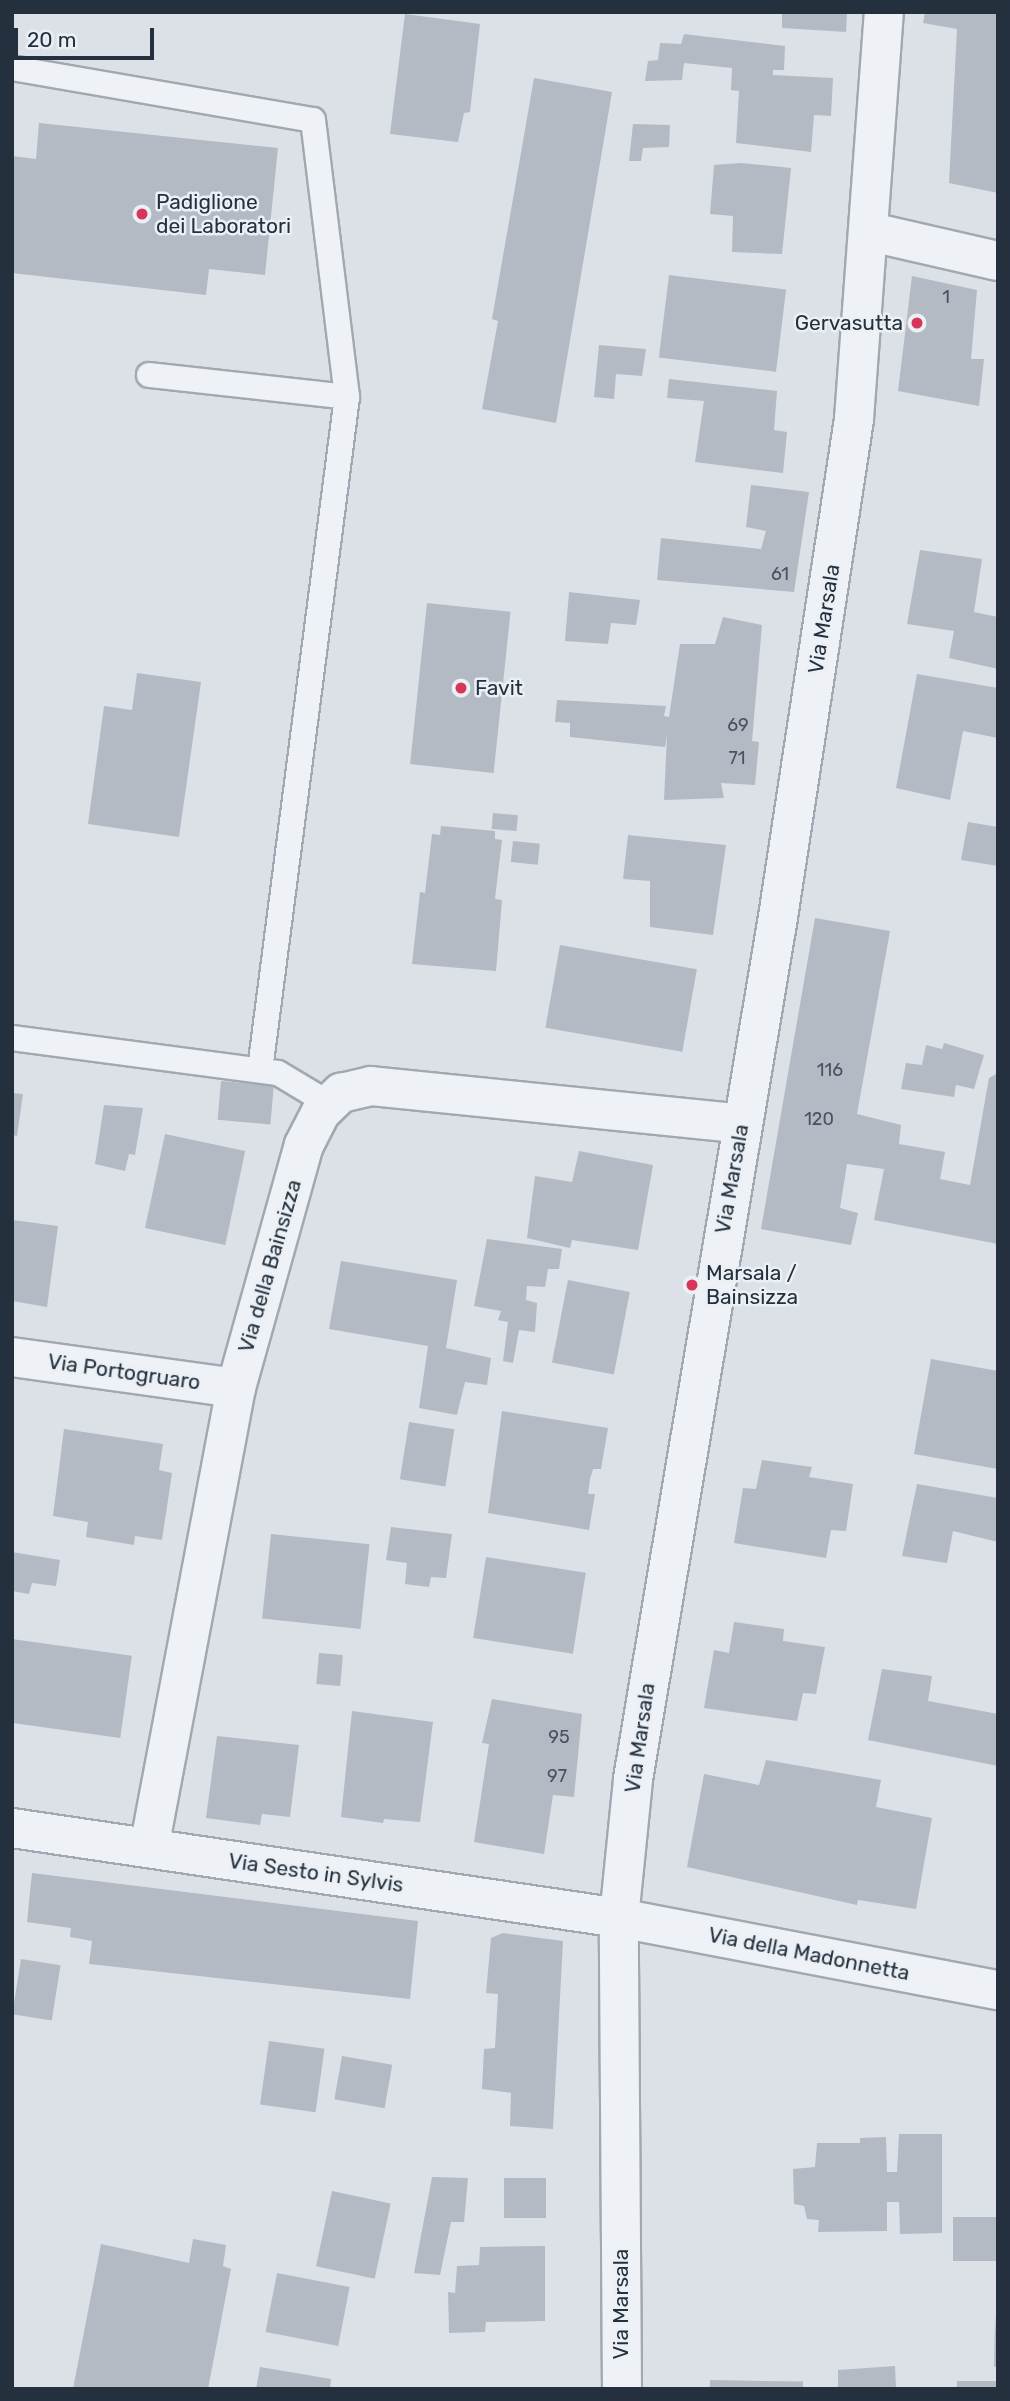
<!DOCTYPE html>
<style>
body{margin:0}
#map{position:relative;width:1010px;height:2401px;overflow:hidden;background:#dce1e7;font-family:Rubik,sans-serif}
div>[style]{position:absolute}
.building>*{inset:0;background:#b3bac4;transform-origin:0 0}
.roads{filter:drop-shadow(2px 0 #a1a8b1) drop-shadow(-2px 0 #a1a8b1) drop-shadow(0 2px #a1a8b1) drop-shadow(0 -2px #a1a8b1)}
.service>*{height:24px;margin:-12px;padding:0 12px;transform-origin:12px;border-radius:12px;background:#eef1f5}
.minor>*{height:38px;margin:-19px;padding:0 19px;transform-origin:19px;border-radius:19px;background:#eef1f5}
.tertiary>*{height:38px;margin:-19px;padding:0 19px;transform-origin:19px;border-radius:19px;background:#eef1f5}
.dots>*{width:19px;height:19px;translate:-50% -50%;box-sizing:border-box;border:4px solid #ebf0f5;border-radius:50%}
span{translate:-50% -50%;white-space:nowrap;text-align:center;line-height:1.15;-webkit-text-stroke:5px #ebf0f5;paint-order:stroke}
.number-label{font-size:18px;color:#485260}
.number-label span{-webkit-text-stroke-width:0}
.poi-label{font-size:21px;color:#25303e}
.left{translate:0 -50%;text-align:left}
.right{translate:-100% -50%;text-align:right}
.street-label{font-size:21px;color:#25303e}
.frame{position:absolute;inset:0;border:14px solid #25303e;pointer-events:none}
.scale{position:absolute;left:14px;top:28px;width:140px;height:32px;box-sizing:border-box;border:4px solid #25303e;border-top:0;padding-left:9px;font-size:21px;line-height:24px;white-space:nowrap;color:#25303e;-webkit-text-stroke:5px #ebf0f5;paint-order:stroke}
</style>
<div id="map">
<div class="building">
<i style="clip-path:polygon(782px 12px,847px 12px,846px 32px,782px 28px)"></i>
<i style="clip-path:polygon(925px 12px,998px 12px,998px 193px,949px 183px,957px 29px,923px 23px)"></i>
<i style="clip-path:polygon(405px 14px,480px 24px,470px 112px,464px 113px,458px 142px,390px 134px)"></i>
<i style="clip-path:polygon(684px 34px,785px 46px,784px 70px,773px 70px,773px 75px,833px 78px,831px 116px,814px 115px,811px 152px,736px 143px,739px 91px,731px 90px,732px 68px,684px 63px,682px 80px,645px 81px,648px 61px,658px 60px,660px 43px,681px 44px)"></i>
<i style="clip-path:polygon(534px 78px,612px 92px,556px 423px,482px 409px,498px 321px,492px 319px)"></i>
<i style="clip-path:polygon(39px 123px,278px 148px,265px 275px,209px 269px,206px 295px,12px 273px,12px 156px,36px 159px)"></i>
<i style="clip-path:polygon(633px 124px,670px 125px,669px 147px,643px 148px,641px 161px,629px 161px)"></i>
<i style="clip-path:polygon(741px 163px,791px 168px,782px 254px,732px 252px,733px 216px,710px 214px,714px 165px)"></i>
<i style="left:669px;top:275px;width:118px;height:83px;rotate:7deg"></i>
<i style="clip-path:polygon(912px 276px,977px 290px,971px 359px,984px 359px,979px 406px,898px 391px)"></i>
<i style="clip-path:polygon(599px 345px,646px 349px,642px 376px,616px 374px,614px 399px,594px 397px)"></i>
<i style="clip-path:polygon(669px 379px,777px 391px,774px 430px,787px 432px,783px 473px,695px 462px,704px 401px,667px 398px)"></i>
<i style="clip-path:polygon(751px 485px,809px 492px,794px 592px,657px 580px,661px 538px,761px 549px,766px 531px,746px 527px)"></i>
<i style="clip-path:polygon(920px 550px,982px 559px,974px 612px,998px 617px,998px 669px,949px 658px,954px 631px,907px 624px)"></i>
<i style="clip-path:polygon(569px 592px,640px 600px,636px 625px,611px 623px,608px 644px,565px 641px)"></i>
<i style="left:427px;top:603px;width:84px;height:162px;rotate:6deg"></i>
<i style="clip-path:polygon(723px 617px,762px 625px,752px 741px,759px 742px,755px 785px,721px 783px,724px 798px,664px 800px,667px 735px,665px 747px,570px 737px,570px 723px,555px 722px,557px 700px,666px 706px,664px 716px,669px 717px,680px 644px,715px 644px)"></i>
<i style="clip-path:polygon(137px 673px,201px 682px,179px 837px,88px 824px,104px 706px,132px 710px)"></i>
<i style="clip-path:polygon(917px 674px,998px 688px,998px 738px,963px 731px,950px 800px,896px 788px)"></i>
<i style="left:493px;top:813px;width:25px;height:16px;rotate:5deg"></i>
<i style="clip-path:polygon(968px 822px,998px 827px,998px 866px,961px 860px)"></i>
<i style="clip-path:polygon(441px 826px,495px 831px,495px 839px,502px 840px,495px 899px,502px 900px,496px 971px,412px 964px,420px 892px,425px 893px,432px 834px,440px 835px)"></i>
<i style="clip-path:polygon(628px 835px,726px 845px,713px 935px,650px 927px,650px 881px,623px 879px)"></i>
<i style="left:513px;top:841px;width:27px;height:21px;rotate:6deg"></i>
<i style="clip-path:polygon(815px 918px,890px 931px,857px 1114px,901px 1125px,899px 1144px,945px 1152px,940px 1179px,970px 1185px,989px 1078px,998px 1073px,998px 1244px,874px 1220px,884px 1169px,847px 1164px,840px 1208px,858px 1213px,851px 1245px,761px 1229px)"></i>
<i style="left:560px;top:945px;width:139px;height:84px;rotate:10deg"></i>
<i style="clip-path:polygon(944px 1043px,984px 1055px,974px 1089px,956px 1085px,954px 1097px,901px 1089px,906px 1063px,922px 1065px,926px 1045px,942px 1049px)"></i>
<i style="left:221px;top:1081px;width:53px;height:39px;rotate:5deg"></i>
<i style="clip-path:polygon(12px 1093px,23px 1094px,17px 1136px,12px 1135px)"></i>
<i style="clip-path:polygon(104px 1105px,143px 1108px,135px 1155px,129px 1154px,125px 1171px,95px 1164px)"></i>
<i style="left:165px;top:1134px;width:82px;height:96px;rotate:12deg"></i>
<i style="clip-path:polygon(579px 1151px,653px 1165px,638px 1250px,572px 1240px,570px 1248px,527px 1238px,535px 1176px,572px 1182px)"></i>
<i style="clip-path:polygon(12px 1220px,58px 1226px,47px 1307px,12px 1301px)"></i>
<i style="clip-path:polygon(487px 1239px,562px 1249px,559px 1269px,548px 1269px,545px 1287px,527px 1286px,526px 1300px,537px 1303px,535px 1332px,519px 1330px,513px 1363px,503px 1361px,508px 1322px,498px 1320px,501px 1311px,474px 1306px)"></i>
<i style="clip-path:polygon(341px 1261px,457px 1280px,446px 1348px,491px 1358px,487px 1385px,465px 1382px,457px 1415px,419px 1408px,428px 1346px,329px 1329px)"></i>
<i style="left:568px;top:1280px;width:63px;height:84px;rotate:11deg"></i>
<i style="clip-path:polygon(931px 1359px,998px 1371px,998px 1469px,914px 1454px)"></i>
<i style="clip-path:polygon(502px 1411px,608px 1428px,601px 1469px,593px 1469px,590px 1479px,588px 1494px,595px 1494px,589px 1530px,488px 1513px)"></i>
<i style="left:409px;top:1422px;width:46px;height:58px;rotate:9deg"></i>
<i style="clip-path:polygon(64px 1429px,163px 1444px,159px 1470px,172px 1473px,162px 1540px,135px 1536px,134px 1545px,86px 1537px,88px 1522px,53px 1516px)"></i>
<i style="clip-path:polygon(762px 1460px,812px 1467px,809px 1477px,853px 1484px,846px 1531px,831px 1530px,826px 1558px,734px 1543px,743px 1488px,756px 1489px)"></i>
<i style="clip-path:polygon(917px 1484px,998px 1498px,998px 1542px,953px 1531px,947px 1563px,902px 1556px)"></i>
<i style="clip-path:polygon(391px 1527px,452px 1534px,446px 1578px,431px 1577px,429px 1587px,405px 1584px,407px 1563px,386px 1560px)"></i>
<i style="left:271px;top:1534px;width:99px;height:85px;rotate:6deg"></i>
<i style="clip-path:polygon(12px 1552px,60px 1560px,56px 1586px,32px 1583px,29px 1594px,12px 1591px)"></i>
<i style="left:486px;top:1557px;width:101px;height:82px;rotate:9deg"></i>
<i style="clip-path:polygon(734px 1622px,784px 1629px,783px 1641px,825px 1647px,816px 1694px,803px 1693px,797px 1721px,704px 1708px,714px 1650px,729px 1653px)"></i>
<i style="left:12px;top:1639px;width:121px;height:83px;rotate:8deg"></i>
<i style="left:319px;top:1653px;width:24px;height:31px;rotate:5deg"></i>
<i style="clip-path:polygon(882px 1669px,932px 1676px,928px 1701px,998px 1714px,998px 1766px,868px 1740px)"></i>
<i style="clip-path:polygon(492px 1699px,582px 1714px,574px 1797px,553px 1795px,544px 1854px,474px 1842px,489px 1744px,482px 1743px)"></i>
<i style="clip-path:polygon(352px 1711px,433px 1722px,420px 1822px,384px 1819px,383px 1823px,341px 1817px)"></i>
<i style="clip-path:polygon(217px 1736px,299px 1745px,290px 1817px,262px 1814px,260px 1825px,206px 1818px)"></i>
<i style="clip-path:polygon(766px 1760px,881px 1780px,876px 1807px,932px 1818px,916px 1909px,858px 1900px,857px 1905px,687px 1867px,704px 1774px,759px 1785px)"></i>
<i style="clip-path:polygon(32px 1873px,418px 1921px,410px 1999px,89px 1964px,92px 1941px,70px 1937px,71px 1928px,27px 1922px)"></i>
<i style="clip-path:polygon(503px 1933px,563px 1941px,553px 2129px,510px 2126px,511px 2093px,482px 2089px,484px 2049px,495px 2048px,498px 1994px,486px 1993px,491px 1938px)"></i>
<i style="left:21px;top:1959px;width:40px;height:56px;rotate:9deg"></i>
<i style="left:269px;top:2041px;width:56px;height:64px;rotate:8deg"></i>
<i style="left:342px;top:2056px;width:51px;height:44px;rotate:10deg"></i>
<i style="clip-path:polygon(899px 2134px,942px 2134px,942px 2233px,900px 2234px,899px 2202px,887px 2202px,887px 2231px,818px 2232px,819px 2220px,807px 2219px,804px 2206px,794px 2204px,793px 2169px,815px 2167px,817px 2143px,860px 2143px,860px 2138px,886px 2137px,887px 2172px,897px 2172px)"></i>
<i style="clip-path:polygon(432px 2177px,468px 2178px,464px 2222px,451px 2222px,440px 2275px,414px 2273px)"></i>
<i style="left:504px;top:2178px;width:42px;height:40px"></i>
<i style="left:332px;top:2191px;width:60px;height:77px;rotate:12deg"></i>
<i style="left:953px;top:2217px;width:43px;height:44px"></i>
<i style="clip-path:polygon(193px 2239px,226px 2245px,223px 2266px,231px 2269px,208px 2389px,73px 2389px,101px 2244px,189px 2263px)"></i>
<i style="clip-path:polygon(545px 2246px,545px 2321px,486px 2322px,485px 2332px,449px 2333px,448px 2292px,455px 2293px,457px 2266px,479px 2265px,480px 2247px)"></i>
<i style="left:277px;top:2273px;width:74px;height:60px;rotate:11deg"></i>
<i style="clip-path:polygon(995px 2315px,998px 2366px,994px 2367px)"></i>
<i style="clip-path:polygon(895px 2366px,896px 2389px,838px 2389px,838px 2370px)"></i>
<i style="clip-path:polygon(260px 2367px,331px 2379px,330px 2389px,256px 2389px)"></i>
<i style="left:710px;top:2380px;width:93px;height:9px;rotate:1deg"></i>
<i style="left:957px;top:2381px;width:41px;height:8px"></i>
</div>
<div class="roads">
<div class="service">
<i style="left:12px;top:68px;width:305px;rotate:9.8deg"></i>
<i style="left:313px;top:120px;width:279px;rotate:83deg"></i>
<i style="left:347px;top:397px;width:679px;rotate:97.37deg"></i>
<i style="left:149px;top:375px;width:199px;rotate:6.3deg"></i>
<i style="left:12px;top:1038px;width:268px;rotate:7.5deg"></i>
<i style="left:278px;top:1073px;width:58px;rotate:31deg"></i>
</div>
<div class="minor">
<i style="left:871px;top:232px;width:130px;rotate:12.9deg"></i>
<i style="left:12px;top:1357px;width:226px;rotate:7.9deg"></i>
<i style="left:12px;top:1828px;width:614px;rotate:8.43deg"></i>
<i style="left:619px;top:1918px;width:386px;rotate:10.8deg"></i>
<i style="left:149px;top:1848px;width:468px;rotate:-79.3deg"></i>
<i style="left:236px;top:1388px;width:252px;rotate:-74.4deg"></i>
<i style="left:304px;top:1145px;width:37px;rotate:-63deg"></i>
<i style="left:321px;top:1112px;width:28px;rotate:-44deg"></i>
<i style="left:341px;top:1093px;width:31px;rotate:-13deg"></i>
<i style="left:371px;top:1086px;width:373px;rotate:5.8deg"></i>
</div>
<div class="tertiary">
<i style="left:622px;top:2389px;width:471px;rotate:-90.4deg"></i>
<i style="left:619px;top:1918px;width:140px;rotate:-84.2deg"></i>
<i style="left:633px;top:1779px;width:874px;rotate:-80.45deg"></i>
<i style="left:778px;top:917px;width:504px;rotate:-81.32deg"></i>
<i style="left:854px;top:419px;width:408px;rotate:-85.8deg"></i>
</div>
</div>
<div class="dots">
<i style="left:142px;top:214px;background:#d7365a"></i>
<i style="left:917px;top:323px;background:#d7365a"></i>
<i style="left:461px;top:688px;background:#d7365a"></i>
<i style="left:692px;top:1285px;background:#d7365a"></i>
</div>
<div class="number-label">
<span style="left:946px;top:297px">1</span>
<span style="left:780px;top:574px">61</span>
<span style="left:738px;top:725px">69</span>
<span style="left:737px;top:758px">71</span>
<span style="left:830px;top:1070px">116</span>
<span style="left:819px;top:1119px">120</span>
<span style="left:559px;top:1737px">95</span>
<span style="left:557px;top:1776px">97</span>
</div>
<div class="poi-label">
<span class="left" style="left:156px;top:214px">Padiglione<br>dei Laboratori</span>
<span class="right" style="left:903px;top:323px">Gervasutta</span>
<span class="left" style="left:475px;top:688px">Favit</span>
<span class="left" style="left:706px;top:1285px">Marsala /<br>Bainsizza</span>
</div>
<div class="street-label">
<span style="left:824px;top:619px;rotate:-81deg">Via Marsala</span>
<span style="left:732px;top:1179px;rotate:-80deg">Via Marsala</span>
<span style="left:270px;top:1266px;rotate:-74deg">Via della Bainsizza</span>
<span style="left:124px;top:1372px;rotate:8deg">Via Portogruaro</span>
<span style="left:640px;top:1738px;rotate:-82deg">Via Marsala</span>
<span style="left:316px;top:1873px;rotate:8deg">Via Sesto in Sylvis</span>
<span style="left:809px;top:1954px;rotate:11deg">Via della Madonnetta</span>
<span style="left:621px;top:2304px;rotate:-90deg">Via Marsala</span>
</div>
<div class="frame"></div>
<div class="scale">20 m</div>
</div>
